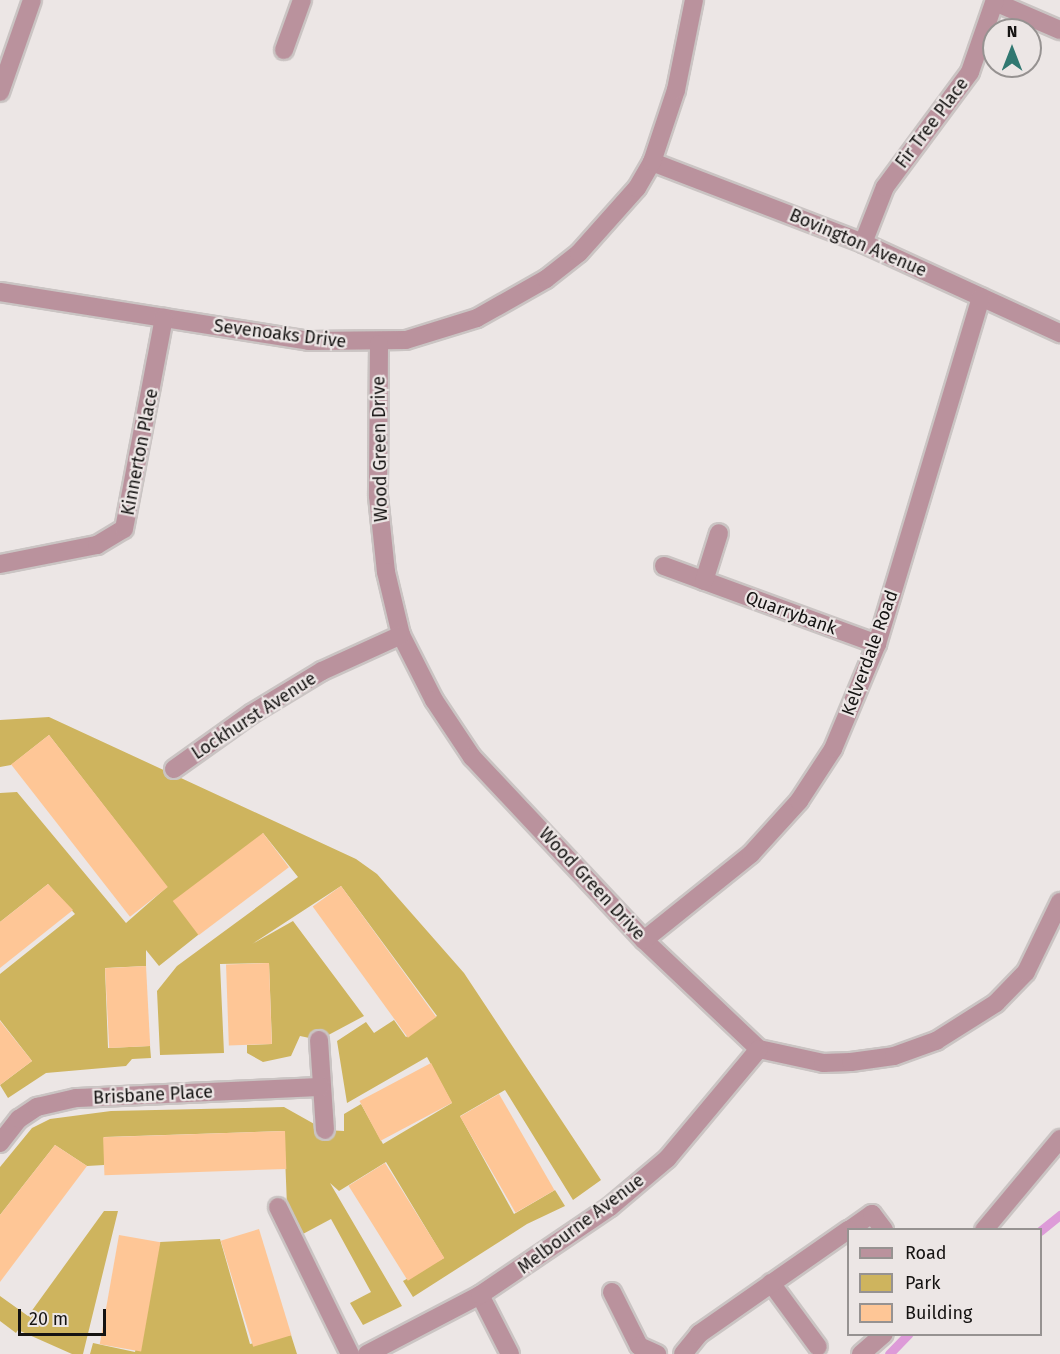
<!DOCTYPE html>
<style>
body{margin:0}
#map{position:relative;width:1060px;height:1354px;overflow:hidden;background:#ece6e5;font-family:"Fira Sans",sans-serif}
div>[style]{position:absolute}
.green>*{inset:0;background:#ceb45e}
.stream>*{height:9px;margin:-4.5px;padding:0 4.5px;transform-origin:4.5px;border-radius:4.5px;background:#dd9bd8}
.building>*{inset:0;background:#fec696;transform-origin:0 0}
.roads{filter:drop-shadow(2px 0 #cac4c3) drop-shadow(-2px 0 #cac4c3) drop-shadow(0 2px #cac4c3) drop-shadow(0 -2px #cac4c3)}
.minor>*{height:18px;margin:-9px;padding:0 9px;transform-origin:9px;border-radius:9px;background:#ba929d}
span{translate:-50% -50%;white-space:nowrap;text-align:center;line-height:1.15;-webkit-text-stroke:4.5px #ece6e5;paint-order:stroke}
.street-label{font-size:18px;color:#151312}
.legend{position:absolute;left:847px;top:1228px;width:195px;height:108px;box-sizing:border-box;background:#ece6e5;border:2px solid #969291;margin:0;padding:8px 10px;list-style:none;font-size:18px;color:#151312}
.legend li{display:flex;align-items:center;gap:12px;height:30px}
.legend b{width:30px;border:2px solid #969291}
.north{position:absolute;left:982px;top:18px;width:60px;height:60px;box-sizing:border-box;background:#ece6e5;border:2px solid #969291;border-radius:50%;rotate:0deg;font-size:16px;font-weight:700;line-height:24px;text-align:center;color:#151312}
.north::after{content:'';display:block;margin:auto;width:21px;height:27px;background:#317871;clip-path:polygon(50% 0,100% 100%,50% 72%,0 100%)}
.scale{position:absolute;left:18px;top:1309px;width:88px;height:27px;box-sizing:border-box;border:3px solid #151312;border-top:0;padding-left:8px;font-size:18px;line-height:21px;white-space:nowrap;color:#151312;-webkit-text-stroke:4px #ece6e5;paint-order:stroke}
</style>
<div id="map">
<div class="green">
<i style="clip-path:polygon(49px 717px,356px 859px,377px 874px,464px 973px,601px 1180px,573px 1200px,505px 1090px,460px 1116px,514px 1214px,555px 1190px,565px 1206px,527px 1224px,413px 1297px,403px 1281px,444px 1258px,386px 1162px,339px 1191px,330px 1183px,402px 1306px,363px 1325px,350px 1303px,371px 1292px,331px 1219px,301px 1235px,287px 1206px,284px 1131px,104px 1137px,104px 1165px,87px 1166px,55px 1145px,0 1215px,0 1167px,32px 1128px,50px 1119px,111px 1111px,284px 1107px,325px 1130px,344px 1131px,344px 1114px,361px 1104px,383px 1144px,452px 1103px,427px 1057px,347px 1103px,337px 1041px,366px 1022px,374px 1033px,394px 1020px,406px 1037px,437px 1016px,341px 886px,252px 944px,293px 921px,364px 1016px,319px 1040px,300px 1036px,291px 1056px,263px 1062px,247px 1053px,247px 1045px,272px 1044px,269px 963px,220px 964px,224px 1053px,160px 1055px,157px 991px,177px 966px,298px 877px,263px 833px,198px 935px,159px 966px,146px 950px,146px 966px,105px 968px,108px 1048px,150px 1046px,151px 1058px,132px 1059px,126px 1066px,46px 1073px,8px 1098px,0 1085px,32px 1061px,0 1020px,0 974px,75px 914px,48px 884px,0 922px,0 793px,17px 792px,126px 923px,167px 887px,49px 735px,11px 765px,0 767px,0 720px)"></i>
<i style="clip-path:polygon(104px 1211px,118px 1211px,83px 1354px,72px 1354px,18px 1330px,16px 1333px,0 1321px,0 1296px,28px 1316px)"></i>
<i style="clip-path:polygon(220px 1239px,250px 1344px,291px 1335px,297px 1354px,90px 1354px,93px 1343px,135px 1352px,160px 1242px)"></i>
</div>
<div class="stream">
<i style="left:1040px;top:1231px;width:26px;rotate:-39deg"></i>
<i style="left:889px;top:1354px;width:28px;rotate:-46deg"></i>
</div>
<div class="building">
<i style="left:49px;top:735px;width:193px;height:48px;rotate:52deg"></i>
<i style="left:263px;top:833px;width:43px;height:113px;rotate:53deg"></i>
<i style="clip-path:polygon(48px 884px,73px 910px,0 968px,0 922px)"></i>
<i style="left:341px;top:886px;width:162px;height:35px;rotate:54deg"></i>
<i style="left:269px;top:963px;width:81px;height:43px;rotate:88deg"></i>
<i style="left:146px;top:966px;width:80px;height:41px;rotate:87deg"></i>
<i style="clip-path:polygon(0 1021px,32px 1061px,0 1085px)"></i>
<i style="left:431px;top:1063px;width:45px;height:81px;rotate:62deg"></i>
<i style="left:499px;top:1094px;width:111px;height:45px;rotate:60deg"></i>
<i style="left:285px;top:1131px;width:38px;height:182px;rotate:88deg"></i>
<i style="clip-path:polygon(55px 1145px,87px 1166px,0 1282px,0 1215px)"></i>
<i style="left:385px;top:1163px;width:112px;height:43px;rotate:58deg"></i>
<i style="left:259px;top:1229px;width:111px;height:40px;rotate:73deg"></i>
<i style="left:119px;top:1235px;width:42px;height:111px;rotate:10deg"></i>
</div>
<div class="roads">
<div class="minor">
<i style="left:995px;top:2px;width:71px;rotate:23.3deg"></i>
<i style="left:284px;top:50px;width:53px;rotate:-70.2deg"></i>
<i style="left:0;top:92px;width:97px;rotate:-70.8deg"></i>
<i style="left:652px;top:162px;width:226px;rotate:21deg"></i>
<i style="left:863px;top:243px;width:217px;rotate:24.6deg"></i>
<i style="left:863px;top:243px;width:60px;rotate:-68.6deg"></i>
<i style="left:885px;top:187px;width:143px;rotate:-53.5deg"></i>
<i style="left:970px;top:72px;width:76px;rotate:-70.9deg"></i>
<i style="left:0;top:292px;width:313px;rotate:9deg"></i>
<i style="left:309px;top:341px;width:97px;rotate:-0.6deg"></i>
<i style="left:406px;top:340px;width:74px;rotate:-17.2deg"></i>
<i style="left:477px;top:318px;width:79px;rotate:-29.5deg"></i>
<i style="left:546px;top:279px;width:42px;rotate:-38.2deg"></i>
<i style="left:579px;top:253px;width:87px;rotate:-48.3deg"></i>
<i style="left:637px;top:188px;width:30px;rotate:-60deg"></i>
<i style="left:652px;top:162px;width:76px;rotate:-71.6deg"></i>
<i style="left:676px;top:90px;width:92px;rotate:-78.7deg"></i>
<i style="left:379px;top:344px;width:152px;rotate:90.4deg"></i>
<i style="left:378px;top:496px;width:76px;rotate:84deg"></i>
<i style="left:386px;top:572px;width:65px;rotate:76.6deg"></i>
<i style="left:401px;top:635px;width:73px;rotate:63.1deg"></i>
<i style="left:434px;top:700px;width:69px;rotate:56.3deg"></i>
<i style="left:472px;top:757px;width:251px;rotate:46.8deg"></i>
<i style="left:644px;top:940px;width:158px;rotate:43.5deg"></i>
<i style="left:759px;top:1049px;width:66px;rotate:12.3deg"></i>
<i style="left:823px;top:1063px;width:28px;rotate:-2deg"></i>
<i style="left:851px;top:1062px;width:43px;rotate:-7.9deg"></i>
<i style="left:894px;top:1056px;width:45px;rotate:-19.7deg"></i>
<i style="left:936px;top:1041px;width:71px;rotate:-32.3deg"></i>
<i style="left:996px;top:1003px;width:43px;rotate:-45.9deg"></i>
<i style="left:1026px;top:972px;width:78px;rotate:-64.1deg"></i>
<i style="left:0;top:564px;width:99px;rotate:-11.1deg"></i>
<i style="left:97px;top:545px;width:31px;rotate:-31deg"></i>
<i style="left:124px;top:529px;width:215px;rotate:-79.3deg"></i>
<i style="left:664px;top:566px;width:227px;rotate:20.1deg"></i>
<i style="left:704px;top:581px;width:50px;rotate:-72.6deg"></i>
<i style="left:174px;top:769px;width:95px;rotate:-35.5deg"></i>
<i style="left:251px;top:714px;width:83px;rotate:-31.2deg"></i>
<i style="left:322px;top:671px;width:87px;rotate:-24.5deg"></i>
<i style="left:644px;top:940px;width:137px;rotate:-38.8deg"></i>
<i style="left:751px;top:854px;width:72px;rotate:-47.8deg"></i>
<i style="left:799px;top:801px;width:62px;rotate:-56.8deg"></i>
<i style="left:833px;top:749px;width:114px;rotate:-67.3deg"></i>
<i style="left:877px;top:644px;width:362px;rotate:-73.3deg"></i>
<i style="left:319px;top:1040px;width:90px;rotate:86.2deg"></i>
<i style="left:0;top:1143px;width:31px;rotate:-52deg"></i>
<i style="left:19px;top:1119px;width:22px;rotate:-34deg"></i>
<i style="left:37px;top:1107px;width:40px;rotate:-13deg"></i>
<i style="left:76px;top:1098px;width:245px;rotate:-2.6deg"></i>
<i style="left:278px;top:1207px;width:164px;rotate:63.9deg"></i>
<i style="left:849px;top:1230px;width:28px;rotate:-35deg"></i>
<i style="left:872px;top:1214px;width:20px;rotate:53deg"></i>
<i style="left:984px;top:1230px;width:119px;rotate:-50.1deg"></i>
<i style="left:771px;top:1283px;width:79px;rotate:53.7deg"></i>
<i style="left:612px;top:1292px;width:60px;rotate:63.4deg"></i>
<i style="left:639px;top:1346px;width:20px;rotate:24deg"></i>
<i style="left:480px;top:1295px;width:66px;rotate:63deg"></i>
<i style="left:367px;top:1354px;width:127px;rotate:-27.6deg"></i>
<i style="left:480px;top:1295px;width:157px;rotate:-34.1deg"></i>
<i style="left:610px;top:1207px;width:75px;rotate:-40.1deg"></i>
<i style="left:667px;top:1159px;width:143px;rotate:-50.1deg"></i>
<i style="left:683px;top:1354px;width:26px;rotate:-51deg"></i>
<i style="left:699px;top:1334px;width:182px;rotate:-34.9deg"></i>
<i style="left:861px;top:1354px;width:30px;rotate:-41deg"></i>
</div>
</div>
<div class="street-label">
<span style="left:932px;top:123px;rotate:-53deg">Fir Tree Place</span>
<span style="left:858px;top:243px;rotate:23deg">Bovington Avenue</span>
<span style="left:280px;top:334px;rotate:7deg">Sevenoaks Drive</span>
<span style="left:380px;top:449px;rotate:-91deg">Wood Green Drive</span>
<span style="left:140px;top:452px;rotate:-79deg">Kinnerton Place</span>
<span style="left:791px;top:613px;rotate:20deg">Quarrybank</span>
<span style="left:870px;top:653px;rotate:-70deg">Kelverdale Road</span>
<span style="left:254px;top:716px;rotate:-33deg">Lockhurst Avenue</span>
<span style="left:592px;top:884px;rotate:47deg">Wood Green Drive</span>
<span style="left:153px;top:1095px;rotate:-3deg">Brisbane Place</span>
<span style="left:581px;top:1224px;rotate:-37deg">Melbourne Avenue</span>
</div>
<ul class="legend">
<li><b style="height:8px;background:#ba929d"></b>Road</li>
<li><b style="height:16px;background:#ceb45e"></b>Park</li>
<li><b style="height:16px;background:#fec696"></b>Building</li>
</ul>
<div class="north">N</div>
<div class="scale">20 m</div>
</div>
